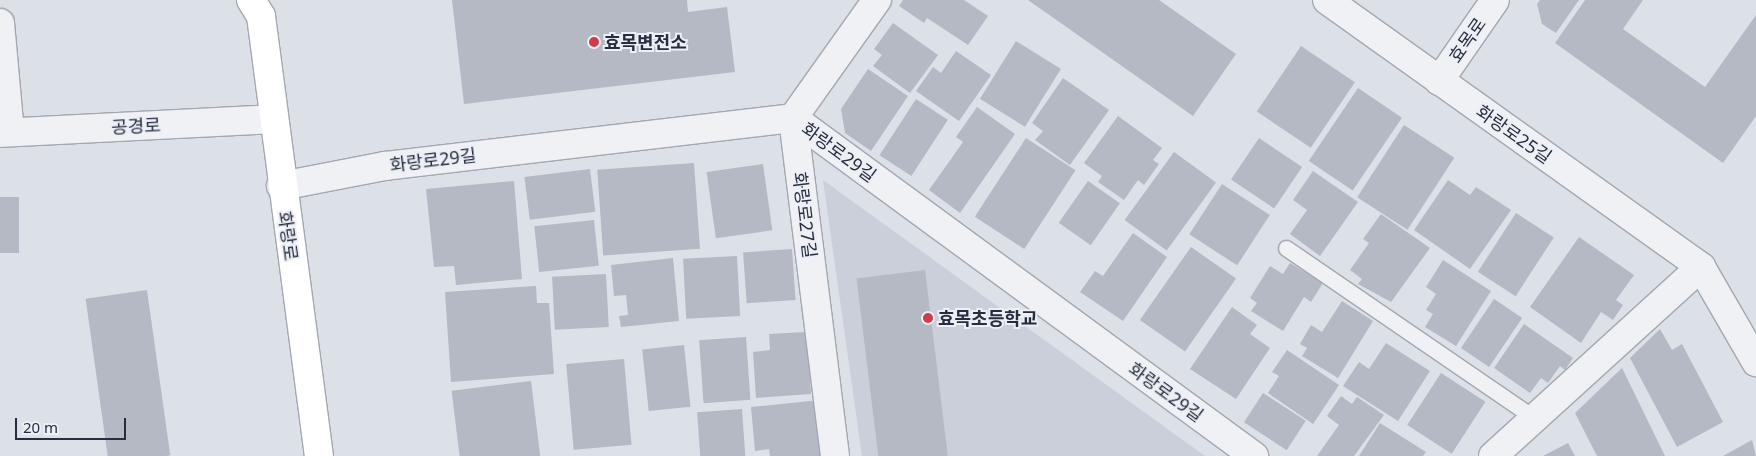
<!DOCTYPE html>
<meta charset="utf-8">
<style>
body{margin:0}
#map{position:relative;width:1756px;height:456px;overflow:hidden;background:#dce0e7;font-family:"Noto Sans","Noto Sans KR",sans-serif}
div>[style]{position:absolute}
.built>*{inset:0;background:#cacfd9}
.building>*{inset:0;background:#b4b9c4;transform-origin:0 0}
.roads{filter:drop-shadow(1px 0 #a2a7b1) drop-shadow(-1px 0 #a2a7b1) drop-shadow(0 1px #a2a7b1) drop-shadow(0 -1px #a2a7b1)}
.service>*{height:15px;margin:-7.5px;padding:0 7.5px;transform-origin:7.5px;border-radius:7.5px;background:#eff1f5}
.minor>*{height:28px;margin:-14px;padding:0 14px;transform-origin:14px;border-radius:14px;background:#eff1f5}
.tertiary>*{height:28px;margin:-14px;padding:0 14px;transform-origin:14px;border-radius:14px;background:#eff1f5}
.secondary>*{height:28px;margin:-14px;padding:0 14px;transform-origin:14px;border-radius:14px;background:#fff}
.dots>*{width:14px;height:14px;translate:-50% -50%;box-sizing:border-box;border:2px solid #eceff5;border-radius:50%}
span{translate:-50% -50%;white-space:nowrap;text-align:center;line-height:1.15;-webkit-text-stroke:4px #eceff5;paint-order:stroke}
.street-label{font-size:18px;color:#262d3e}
.poi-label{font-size:18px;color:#262d3e;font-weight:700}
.left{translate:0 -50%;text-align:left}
.scale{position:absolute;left:15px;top:418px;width:111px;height:22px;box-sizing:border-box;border:2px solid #262d3e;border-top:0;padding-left:6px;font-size:15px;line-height:18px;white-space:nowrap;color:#262d3e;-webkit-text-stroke:4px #eceff5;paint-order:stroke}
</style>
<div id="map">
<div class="built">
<i style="clip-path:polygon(823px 180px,1205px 456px,862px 456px)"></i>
</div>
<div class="building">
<i style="clip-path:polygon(452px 0,687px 0,688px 12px,727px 7px,735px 72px,464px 104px)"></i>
<i style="clip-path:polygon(903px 0,964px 0,988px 16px,968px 45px,927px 18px,924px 23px,899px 6px)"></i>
<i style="clip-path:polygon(1028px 0,1159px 0,1236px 54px,1193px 116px)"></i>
<i style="clip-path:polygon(1540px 0,1579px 0,1556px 33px,1542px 24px,1537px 4px)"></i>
<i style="clip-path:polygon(1585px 0,1643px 0,1623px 29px,1705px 87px,1756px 15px,1756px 116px,1723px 163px,1555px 43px)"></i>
<i style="clip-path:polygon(893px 23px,938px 55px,910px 93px,873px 66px,882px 55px,874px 49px)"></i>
<i style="left:1016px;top:41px;width:53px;height:68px;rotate:32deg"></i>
<i style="left:1301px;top:46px;width:65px;height:79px;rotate:34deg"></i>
<i style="clip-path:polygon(956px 51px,991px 75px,959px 121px,916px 91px,933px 67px,941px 73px)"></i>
<i style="clip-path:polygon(868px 69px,908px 96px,871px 151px,845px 133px,841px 109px)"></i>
<i style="clip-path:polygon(1063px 78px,1109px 110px,1070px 165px,1035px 140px,1043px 131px,1032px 123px)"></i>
<i style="left:1358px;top:88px;width:53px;height:88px;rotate:34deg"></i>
<i style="left:916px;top:99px;width:38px;height:67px;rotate:33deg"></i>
<i style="clip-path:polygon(977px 107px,1015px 134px,960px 213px,929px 190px,963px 142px,956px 137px)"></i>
<i style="clip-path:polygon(1118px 116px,1162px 148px,1153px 160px,1159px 164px,1144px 185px,1138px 180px,1124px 200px,1098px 182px,1102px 176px,1084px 163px)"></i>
<i style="left:1404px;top:125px;width:60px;height:86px;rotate:33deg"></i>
<i style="left:1026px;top:138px;width:59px;height:94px;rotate:33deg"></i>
<i style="left:1259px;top:138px;width:52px;height:50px;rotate:34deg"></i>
<i style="left:1174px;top:152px;width:52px;height:84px;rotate:36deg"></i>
<i style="left:694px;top:163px;width:86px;height:97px;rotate:86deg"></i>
<i style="left:763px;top:164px;width:67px;height:57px;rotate:82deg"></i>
<i style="left:590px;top:169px;width:43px;height:66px;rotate:83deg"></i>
<i style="clip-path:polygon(1313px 171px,1358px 202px,1320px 256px,1290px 234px,1307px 210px,1293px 200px)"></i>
<i style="clip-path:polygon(1448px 180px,1470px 195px,1476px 187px,1511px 210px,1470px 269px,1414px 230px)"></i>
<i style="clip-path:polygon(514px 181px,522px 279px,456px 285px,454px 266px,434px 267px,426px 189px)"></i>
<i style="left:1088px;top:181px;width:39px;height:51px;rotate:35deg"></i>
<i style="left:1222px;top:184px;width:57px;height:60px;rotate:33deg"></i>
<i style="left:0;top:197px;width:19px;height:56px"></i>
<i style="left:1516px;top:213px;width:45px;height:70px;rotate:33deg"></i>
<i style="clip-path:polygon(1381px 214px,1430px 248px,1391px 302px,1358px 284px,1362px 279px,1350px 270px,1369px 243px,1363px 239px)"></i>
<i style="left:594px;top:220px;width:46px;height:60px;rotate:84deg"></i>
<i style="clip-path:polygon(1133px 233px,1167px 257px,1123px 321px,1080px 292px,1095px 271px,1103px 276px)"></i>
<i style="clip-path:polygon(1579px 237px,1634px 275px,1616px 300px,1623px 305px,1613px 320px,1601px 312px,1581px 343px,1530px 307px)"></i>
<i style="left:1191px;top:247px;width:55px;height:89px;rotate:35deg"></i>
<i style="left:792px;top:249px;width:51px;height:49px;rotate:86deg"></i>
<i style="left:737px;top:256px;width:60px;height:54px;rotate:87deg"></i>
<i style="clip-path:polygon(673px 258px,679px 321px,621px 327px,619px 316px,628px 315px,626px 295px,614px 296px,611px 265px)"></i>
<i style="clip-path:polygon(1443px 260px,1491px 291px,1456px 346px,1425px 327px,1433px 314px,1426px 310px,1436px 294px,1426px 287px)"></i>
<i style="clip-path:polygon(1290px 263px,1323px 283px,1311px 302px,1304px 297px,1283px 331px,1251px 311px,1257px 303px,1250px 298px,1270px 266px,1283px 274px)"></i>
<i style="left:925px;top:270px;width:187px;height:69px;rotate:83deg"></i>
<i style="left:606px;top:274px;width:53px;height:54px;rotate:87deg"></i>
<i style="clip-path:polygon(536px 286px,537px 303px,549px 303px,554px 374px,451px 382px,445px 292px)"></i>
<i style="left:147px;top:290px;width:167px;height:62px;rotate:82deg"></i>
<i style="left:1494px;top:299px;width:34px;height:59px;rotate:34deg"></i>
<i style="clip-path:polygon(1342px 301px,1373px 321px,1338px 378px,1302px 356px,1307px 348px,1300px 344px,1311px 325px,1322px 332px)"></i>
<i style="clip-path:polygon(1232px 307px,1257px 325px,1250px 334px,1270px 348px,1236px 399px,1190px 369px)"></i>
<i style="clip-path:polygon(1524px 324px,1573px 358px,1565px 370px,1560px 366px,1548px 383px,1541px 378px,1530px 393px,1494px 368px)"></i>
<i style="clip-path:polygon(1660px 329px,1672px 350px,1682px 344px,1723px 422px,1677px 447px,1630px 358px)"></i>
<i style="clip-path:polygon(807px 332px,811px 394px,756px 398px,753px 352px,770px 350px,769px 334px)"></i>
<i style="left:746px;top:337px;width:63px;height:47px;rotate:86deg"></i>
<i style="clip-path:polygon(1386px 343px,1430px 371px,1398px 421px,1343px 386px,1359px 362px,1369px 369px)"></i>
<i style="left:684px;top:345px;width:62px;height:42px;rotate:84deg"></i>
<i style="clip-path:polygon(1287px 350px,1339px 385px,1313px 424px,1268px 393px,1279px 376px,1272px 372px)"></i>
<i style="left:624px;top:359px;width:86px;height:58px;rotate:85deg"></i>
<i style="clip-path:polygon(1622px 368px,1665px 456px,1597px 456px,1575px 413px)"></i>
<i style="left:1441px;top:373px;width:53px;height:62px;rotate:33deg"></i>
<i style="left:531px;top:381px;width:76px;height:80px;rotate:83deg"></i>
<i style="left:1263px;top:393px;width:51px;height:35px;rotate:33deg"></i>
<i style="clip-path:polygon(1341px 396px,1352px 404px,1357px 397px,1384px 415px,1354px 456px,1317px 456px,1339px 425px,1327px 416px)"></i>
<i style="clip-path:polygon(820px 400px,825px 456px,770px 456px,769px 449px,755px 451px,751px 407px)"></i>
<i style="left:742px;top:409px;width:47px;height:45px;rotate:86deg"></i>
<i style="clip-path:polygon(1380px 423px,1426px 452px,1423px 456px,1359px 456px)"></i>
<i style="clip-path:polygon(1752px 440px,1756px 456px,1723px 456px)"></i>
<i style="clip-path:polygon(1568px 443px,1575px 456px,1543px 456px)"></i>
</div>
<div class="roads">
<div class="service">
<i style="left:1286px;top:248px;width:301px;rotate:34.4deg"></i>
</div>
<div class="minor">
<i style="left:1327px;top:0;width:460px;rotate:35.5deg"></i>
<i style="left:1701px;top:267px;width:110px;rotate:59.9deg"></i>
<i style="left:0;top:23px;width:109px;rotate:84.8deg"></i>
<i style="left:1439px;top:81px;width:98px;rotate:-55.3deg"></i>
<i style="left:281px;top:186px;width:106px;rotate:-10.9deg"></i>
<i style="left:385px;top:166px;width:411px;rotate:-6.7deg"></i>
<i style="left:793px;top:118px;width:572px;rotate:36.25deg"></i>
<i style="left:835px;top:456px;width:341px;rotate:-97.1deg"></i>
<i style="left:793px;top:118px;width:145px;rotate:-54.6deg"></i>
<i style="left:1493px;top:456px;width:281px;rotate:-42.3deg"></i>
</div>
<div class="tertiary">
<i style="left:0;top:133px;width:272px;rotate:-2.9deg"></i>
</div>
<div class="secondary">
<i style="left:251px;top:0;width:19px;rotate:58deg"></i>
<i style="left:261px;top:16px;width:444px;rotate:82.5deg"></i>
</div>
</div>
<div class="dots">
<i style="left:594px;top:42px;background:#d13c4c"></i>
<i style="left:928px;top:318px;background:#d13c4c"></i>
</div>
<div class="street-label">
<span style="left:1467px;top:40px;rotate:-55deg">효목로</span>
<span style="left:136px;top:126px;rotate:-3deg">공경로</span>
<span style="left:1514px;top:134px;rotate:35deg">화랑로25길</span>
<span style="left:839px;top:152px;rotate:36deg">화랑로29길</span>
<span style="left:433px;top:160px;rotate:-7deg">화랑로29길</span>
<span style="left:805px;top:215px;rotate:83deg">화랑로27길</span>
<span style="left:288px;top:236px;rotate:82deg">화랑로</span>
<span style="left:1166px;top:392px;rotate:36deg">화랑로29길</span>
</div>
<div class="poi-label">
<span class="left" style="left:604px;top:42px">효목변전소</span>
<span class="left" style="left:938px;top:318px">효목초등학교</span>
</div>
<div class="scale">20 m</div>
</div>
